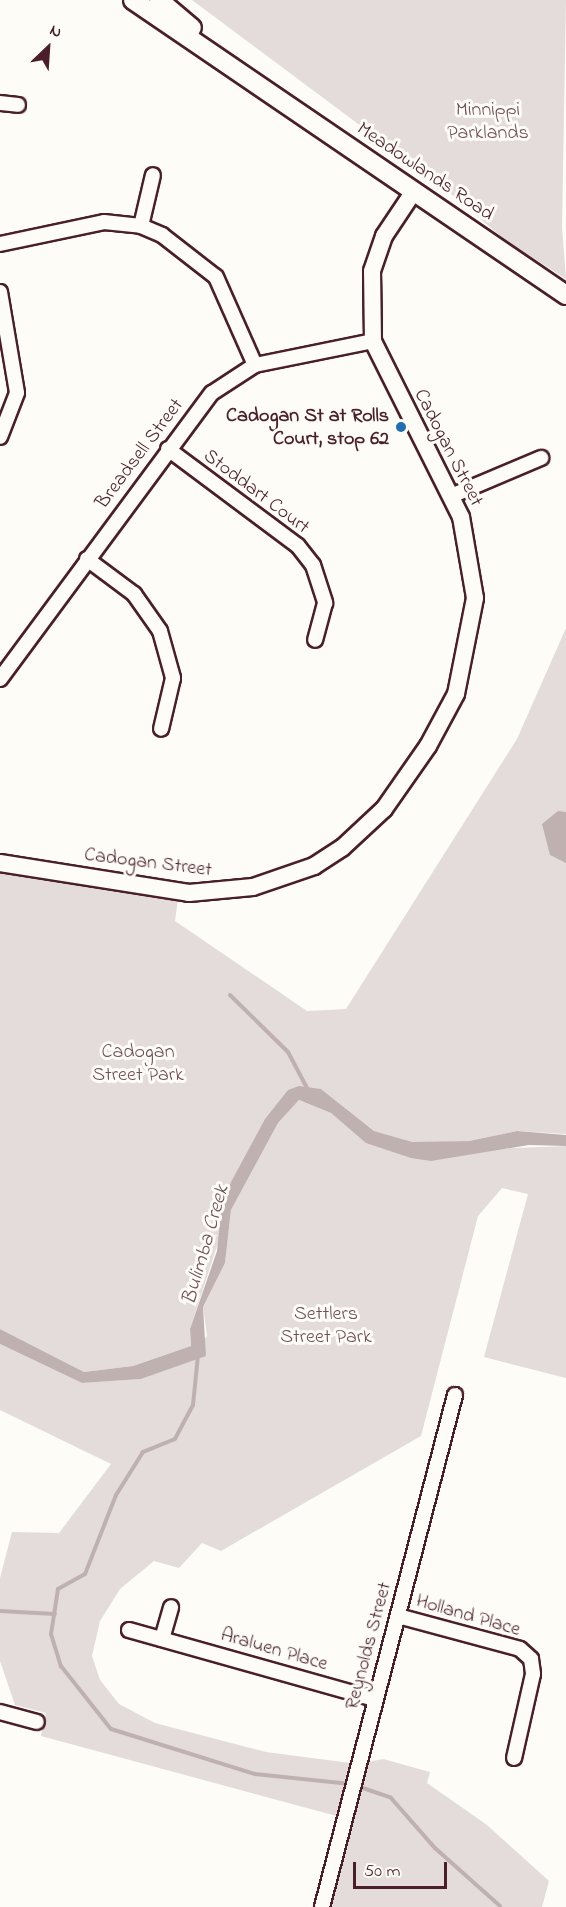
<!DOCTYPE html>
<style>
body{margin:0}
#map{position:relative;width:566px;height:1907px;overflow:hidden;background:#fdfcf7;font-family:"Indie Flower",sans-serif}
div>[style]{position:absolute}
.green>*{inset:0;background:#e3dcda}
.water>*{inset:0;background:#c0b1b1}
.stream>*{height:4px;margin:-2px;padding:0 2px;transform-origin:2px;border-radius:2px;background:#c0b1b1}
.roads{filter:drop-shadow(2px 0 #4a1f2b) drop-shadow(-2px 0 #4a1f2b) drop-shadow(0 2px #4a1f2b) drop-shadow(0 -2px #4a1f2b)}
.minor>*{height:14px;margin:-7px;padding:0 7px;transform-origin:7px;border-radius:7px;background:#fdfcf7}
.tertiary>*{height:16px;margin:-8px;padding:0 8px;transform-origin:8px;border-radius:8px;background:#fdfcf7}
.secondary>*{height:18px;margin:-9px;padding:0 9px;transform-origin:9px;border-radius:9px;background:#fdfcf7}
.dots>*{width:16px;height:16px;translate:-50% -50%;box-sizing:border-box;border:3px solid #fdfcf7;border-radius:50%}
span{translate:-50% -50%;white-space:nowrap;text-align:center;line-height:1.15;-webkit-text-stroke:6px #fdfcf7;paint-order:stroke}
.park-label{font-size:20px;color:#704e57}
.street-label{font-size:20px;color:#4a1f2b}
.poi-label{font-size:20px;color:#4a1f2b;font-weight:700}
.right{translate:-100% -50%;text-align:right}
.water-label{font-size:21px;color:#73525a;font-style:italic}
.north{position:absolute;left:18px;top:18px;width:60px;height:60px;-webkit-text-stroke:4px #fdfcf7;paint-order:stroke;rotate:25deg;font-size:16px;font-weight:700;line-height:24px;text-align:center;color:#4a1f2b}
.north::after{content:'';display:block;margin:auto;width:21px;height:27px;background:#4a1f2b;clip-path:polygon(50% 0,100% 100%,50% 72%,0 100%)}
.scale{position:absolute;left:353px;top:1862px;width:94px;height:27px;box-sizing:border-box;border:3px solid #4a1f2b;border-top:0;padding-left:8px;font-size:18px;line-height:21px;white-space:nowrap;color:#4a1f2b;-webkit-text-stroke:4px #fdfcf7;paint-order:stroke}
</style>
<div id="map">
<div class="green">
<i style="clip-path:polygon(192px 0,566px 0,562px 227px,566px 279px,505px 240px,444px 188px)"></i>
<i style="clip-path:polygon(566px 628px,566px 1134px,517px 1131px,469px 1141px,412px 1143px,374px 1131px,321px 1089px,288px 1090px,221px 1212px,221px 1234px,190px 1329px,191px 1346px,133px 1366px,84px 1372px,0 1329px,0 863px,179px 892px,175px 921px,307px 1011px,346px 1009px,517px 739px)"></i>
<i style="clip-path:polygon(299px 1100px,331px 1113px,367px 1143px,492px 1149px,566px 1146px,566px 1378px,484px 1357px,528px 1194px,502px 1188px,478px 1216px,421px 1436px,221px 1551px,202px 1543px,179px 1568px,154px 1561px,120px 1589px,100px 1621px,92px 1656px,100px 1680px,119px 1704px,155px 1723px,266px 1752px,358px 1764px,383px 1759px,430px 1772px,427px 1783px,487px 1825px,549px 1881px,542px 1907px,322px 1907px,344px 1818px,41px 1736px,46px 1713px,15px 1705px,0 1661px,0 1578px,12px 1532px,59px 1533px,111px 1464px,0 1410px,0 1344px,82px 1383px,141px 1379px,185px 1363px,207px 1336px,203px 1307px,225px 1263px,231px 1210px,278px 1123px)"></i>
</div>
<div class="water">
<i style="clip-path:polygon(558px 811px,566px 812px,566px 863px,550px 855px,542px 824px)"></i>
<i style="clip-path:polygon(299px 1086px,321px 1089px,374px 1131px,412px 1142px,469px 1141px,517px 1131px,566px 1135px,566px 1146px,529px 1145px,431px 1161px,411px 1158px,366px 1143px,331px 1113px,299px 1100px,278px 1123px,231px 1210px,225px 1263px,203px 1307px,206px 1356px,141px 1379px,82px 1383px,0 1344px,0 1329px,84px 1372px,133px 1366px,191px 1346px,190px 1329px,217px 1251px,221px 1212px,231px 1182px,265px 1119px,288px 1090px)"></i>
</div>
<div class="stream">
<i style="left:230px;top:995px;width:81px;rotate:44.5deg"></i>
<i style="left:288px;top:1052px;width:43px;rotate:62.2deg"></i>
<i style="left:198px;top:1355px;width:50px;rotate:95.7deg"></i>
<i style="left:193px;top:1405px;width:38px;rotate:118deg"></i>
<i style="left:175px;top:1439px;width:35px;rotate:158deg"></i>
<i style="left:143px;top:1452px;width:51px;rotate:122.1deg"></i>
<i style="left:116px;top:1495px;width:85px;rotate:111.4deg"></i>
<i style="left:85px;top:1574px;width:31px;rotate:151deg"></i>
<i style="left:58px;top:1589px;width:46px;rotate:98.8deg"></i>
<i style="left:51px;top:1634px;width:34px;rotate:73deg"></i>
<i style="left:61px;top:1666px;width:80px;rotate:51.6deg"></i>
<i style="left:111px;top:1729px;width:151px;rotate:17.4deg"></i>
<i style="left:255px;top:1774px;width:96px;rotate:6deg"></i>
<i style="left:0;top:1611px;width:55px;rotate:3.1deg"></i>
<i style="left:357px;top:1786px;width:36px;rotate:19deg"></i>
<i style="left:391px;top:1798px;width:67px;rotate:48.7deg"></i>
<i style="left:435px;top:1848px;width:87px;rotate:41.7deg"></i>
</div>
<div class="roads">
<div class="minor">
<i style="left:0;top:103px;width:18px;rotate:6deg"></i>
<i style="left:141px;top:226px;width:52px;rotate:-76.8deg"></i>
<i style="left:0;top:244px;width:106px;rotate:-11.9deg"></i>
<i style="left:104px;top:222px;width:37px;rotate:6deg"></i>
<i style="left:141px;top:226px;width:23px;rotate:23deg"></i>
<i style="left:162px;top:235px;width:68px;rotate:37.9deg"></i>
<i style="left:216px;top:277px;width:96px;rotate:66.1deg"></i>
<i style="left:0;top:292px;width:102px;rotate:80.4deg"></i>
<i style="left:17px;top:393px;width:47px;rotate:111.1deg"></i>
<i style="left:168px;top:449px;width:162px;rotate:36.7deg"></i>
<i style="left:298px;top:546px;width:24px;rotate:52deg"></i>
<i style="left:313px;top:565px;width:40px;rotate:72deg"></i>
<i style="left:325px;top:603px;width:38px;rotate:105deg"></i>
<i style="left:451px;top:496px;width:98px;rotate:-22.9deg"></i>
<i style="left:87px;top:559px;width:59px;rotate:36.7deg"></i>
<i style="left:134px;top:594px;width:45px;rotate:54.9deg"></i>
<i style="left:160px;top:631px;width:49px;rotate:74.5deg"></i>
<i style="left:173px;top:678px;width:52px;rotate:103.2deg"></i>
<i style="left:0;top:679px;width:356px;rotate:-53.5deg"></i>
<i style="left:212px;top:393px;width:51px;rotate:-33.1deg"></i>
<i style="left:255px;top:365px;width:120px;rotate:-11.5deg"></i>
<i style="left:398px;top:1616px;width:126px;rotate:15.1deg"></i>
<i style="left:520px;top:1649px;width:15px;rotate:42deg"></i>
<i style="left:531px;top:1659px;width:15px;rotate:82deg"></i>
<i style="left:533px;top:1674px;width:86px;rotate:102.7deg"></i>
<i style="left:129px;top:1630px;width:255px;rotate:15.7deg"></i>
<i style="left:162px;top:1639px;width:33px;rotate:-74deg"></i>
<i style="left:0;top:1712px;width:38px;rotate:15deg"></i>
<i style="left:322px;top:1907px;width:529px;rotate:-75.44deg"></i>
</div>
<div class="tertiary">
<i style="left:0;top:863px;width:191px;rotate:9deg"></i>
<i style="left:189px;top:893px;width:64px;rotate:-5.4deg"></i>
<i style="left:253px;top:887px;width:65px;rotate:-19deg"></i>
<i style="left:314px;top:866px;width:33px;rotate:-33deg"></i>
<i style="left:342px;top:848px;width:57px;rotate:-42.9deg"></i>
<i style="left:384px;top:809px;width:77px;rotate:-55.1deg"></i>
<i style="left:428px;top:746px;width:59px;rotate:-61.7deg"></i>
<i style="left:456px;top:694px;width:98px;rotate:-78.8deg"></i>
<i style="left:475px;top:598px;width:82px;rotate:-99.8deg"></i>
<i style="left:461px;top:517px;width:197px;rotate:-116.6deg"></i>
<i style="left:373px;top:341px;width:70px;rotate:-90.8deg"></i>
<i style="left:372px;top:271px;width:37px;rotate:-71deg"></i>
<i style="left:384px;top:236px;width:54px;rotate:-56.3deg"></i>
</div>
<div class="secondary">
<i style="left:133px;top:0;width:524px;rotate:34.27deg"></i>
<i style="left:159px;top:0;width:43px;rotate:40.3deg"></i>
</div>
</div>
<div class="dots">
<i style="left:401px;top:427px;background:#1f6fb2"></i>
</div>
<div class="park-label">
<span style="left:488px;top:122px">Minnippi<br>Parklands</span>
<span style="left:138px;top:1064px">Cadogan<br>Street Park</span>
<span style="left:326px;top:1326px">Settlers<br>Street Park</span>
</div>
<div class="street-label">
<span style="left:425px;top:172px;rotate:34deg">Meadowlands Road</span>
<span style="left:448px;top:448px;rotate:63deg">Cadogan Street</span>
<span style="left:140px;top:454px;rotate:-53deg">Breadsell Street</span>
<span style="left:256px;top:492px;rotate:37deg">Stoddart Court</span>
<span style="left:148px;top:863px;rotate:7deg">Cadogan Street</span>
<span style="left:468px;top:1616px;rotate:16deg">Holland Place</span>
<span style="left:369px;top:1646px;rotate:-75deg">Reynolds Street</span>
<span style="left:274px;top:1650px;rotate:16deg">Araluen Place</span>
</div>
<div class="poi-label">
<span class="right" style="left:389px;top:428px">Cadogan St at Rolls<br>Court, stop 62</span>
</div>
<div class="water-label">
<span style="left:206px;top:1245px;rotate:-74deg">Bulimba Creek</span>
</div>
<div class="north">N</div>
<div class="scale">50 m</div>
</div>
